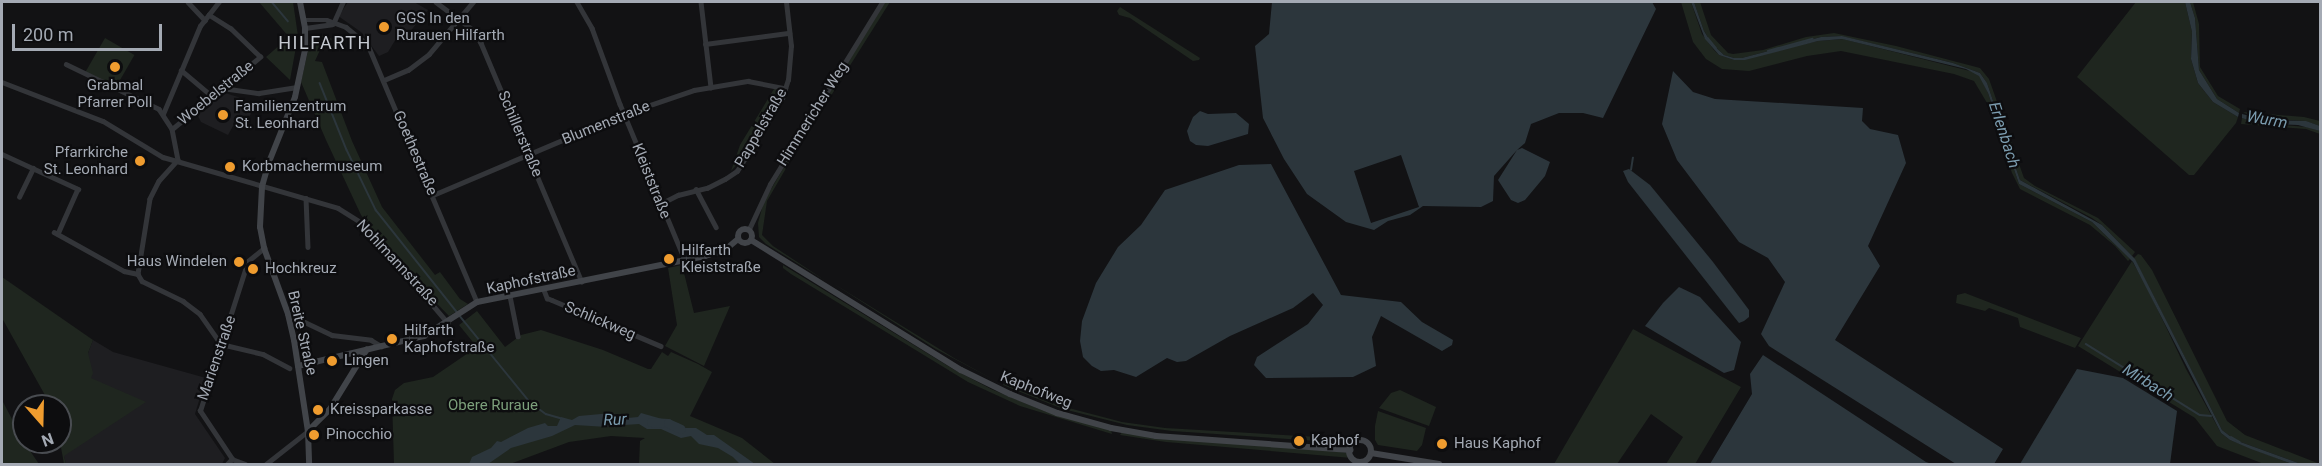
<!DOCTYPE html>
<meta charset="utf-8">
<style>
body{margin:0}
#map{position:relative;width:2322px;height:466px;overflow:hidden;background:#121214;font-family:Roboto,sans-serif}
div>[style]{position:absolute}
.built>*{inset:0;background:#1e1e21}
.green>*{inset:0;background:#1f261f;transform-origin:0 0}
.water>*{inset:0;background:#2c363c}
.stream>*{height:1.5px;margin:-0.75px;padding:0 0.75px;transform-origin:0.75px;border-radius:0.75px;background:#2c363c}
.river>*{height:9px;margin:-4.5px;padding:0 4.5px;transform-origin:4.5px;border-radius:4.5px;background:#2c363c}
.minor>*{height:4.5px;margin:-2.25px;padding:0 2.25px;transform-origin:2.25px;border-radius:2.25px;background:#333539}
.tertiary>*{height:5px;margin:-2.5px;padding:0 2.5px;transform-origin:2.5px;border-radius:2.5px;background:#333539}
.secondary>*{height:6px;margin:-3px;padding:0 3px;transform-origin:3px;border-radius:3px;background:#414449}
.secondary>.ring{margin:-3px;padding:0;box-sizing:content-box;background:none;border:6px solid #414449;border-radius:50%}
.dots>*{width:16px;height:16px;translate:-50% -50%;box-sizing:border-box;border:3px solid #0d0d0f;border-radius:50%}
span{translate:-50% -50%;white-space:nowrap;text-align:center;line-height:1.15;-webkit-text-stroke:4.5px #0d0d0f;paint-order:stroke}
.poi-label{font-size:15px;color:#a4aab4}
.left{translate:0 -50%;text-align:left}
.right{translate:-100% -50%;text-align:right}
.street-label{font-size:15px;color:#a4aab4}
.park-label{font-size:15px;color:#7c9f7b}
.water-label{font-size:16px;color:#7b9caf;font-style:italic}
.quarter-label{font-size:18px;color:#c5c9d0;letter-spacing:1.5px}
.frame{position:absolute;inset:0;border:3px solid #a4aab4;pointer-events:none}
.north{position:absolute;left:12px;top:394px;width:60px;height:60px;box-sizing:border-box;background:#0d0d0f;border:2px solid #494c51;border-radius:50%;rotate:160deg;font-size:16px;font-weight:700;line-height:24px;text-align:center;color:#a4aab4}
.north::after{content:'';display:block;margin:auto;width:21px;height:27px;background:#ef9c2f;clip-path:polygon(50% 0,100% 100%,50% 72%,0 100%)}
.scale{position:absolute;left:12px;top:24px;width:150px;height:27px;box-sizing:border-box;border:3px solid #a4aab4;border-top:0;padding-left:8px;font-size:18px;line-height:21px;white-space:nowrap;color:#a4aab4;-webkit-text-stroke:4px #0d0d0f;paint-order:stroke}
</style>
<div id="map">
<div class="built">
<i style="clip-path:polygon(348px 2px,414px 2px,428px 10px,408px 34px,402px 29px,388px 52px,379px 56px,361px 32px,341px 18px,339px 16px)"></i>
<i style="clip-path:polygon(225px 93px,238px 97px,255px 107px,241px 130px,233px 126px,228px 135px,201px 122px,196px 112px,211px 98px)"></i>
<i style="clip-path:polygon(93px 340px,113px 352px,206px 378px,195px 414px,225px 458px,222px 464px,66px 464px,60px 442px,60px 406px,51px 406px,48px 400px,88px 353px)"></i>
</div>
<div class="green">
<i style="clip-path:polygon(259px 2px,293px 2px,298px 36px,290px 80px,266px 57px,289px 37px)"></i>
<i style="clip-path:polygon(884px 2px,890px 2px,805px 137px,803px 135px,825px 98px)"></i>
<i style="clip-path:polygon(1681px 2px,1691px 2px,1702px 34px,1714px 50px,1719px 55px,1734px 60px,1818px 41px,1843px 39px,1974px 72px,1980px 76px,1988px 93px,2019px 184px,2092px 222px,2130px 259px,2128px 261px,2115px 246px,2090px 225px,2020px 189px,2012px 173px,1990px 108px,1974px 81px,1954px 74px,1841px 51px,1807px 56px,1749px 71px,1722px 69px,1706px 59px,1693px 42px)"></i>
<i style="clip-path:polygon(1694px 2px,1700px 2px,1711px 35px,1728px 53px,1733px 54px,1763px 50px,1806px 37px,1834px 33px,1896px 46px,1980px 68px,1989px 79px,2024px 178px,2035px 186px,2098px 218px,2135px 252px,2132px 256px,2102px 225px,2092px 218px,2020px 180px,1987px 83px,1980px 73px,1953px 63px,1841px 36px,1821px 37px,1742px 58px,1734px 58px,1724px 55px,1712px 44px,1704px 31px)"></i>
<i style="clip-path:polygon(2136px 2px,2185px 2px,2192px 32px,2191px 59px,2198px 83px,2213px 102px,2238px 117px,2236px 123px,2194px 175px,2189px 175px,2077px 77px)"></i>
<i style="clip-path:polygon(2190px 2px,2193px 2px,2199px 24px,2200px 67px,2218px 96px,2240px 109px,2239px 113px,2217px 99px,2199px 70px,2195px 18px)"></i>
<i style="clip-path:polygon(1120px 7px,1200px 58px,1199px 60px,1193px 61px,1130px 18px,1119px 15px,1117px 11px)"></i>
<i style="clip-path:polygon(324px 35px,332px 39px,320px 50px,315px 61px,322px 62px,352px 141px,382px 207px,435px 275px,440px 272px,460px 299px,468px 304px,449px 316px,418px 284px,361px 215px,326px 140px,301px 82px,310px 42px)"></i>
<i style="left:105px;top:38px;width:34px;height:40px;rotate:30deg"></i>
<i style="clip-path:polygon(778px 88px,780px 94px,771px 112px,742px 159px,731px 171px,740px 145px,774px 89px)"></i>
<i style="clip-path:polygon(2243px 112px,2304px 117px,2320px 121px,2320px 126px,2305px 121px,2254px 118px)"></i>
<i style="clip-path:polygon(2242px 118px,2256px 123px,2307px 127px,2320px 131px,2320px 134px,2306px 129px,2241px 124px)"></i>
<i style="clip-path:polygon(790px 157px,792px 158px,767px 201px,762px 235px,773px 246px,826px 281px,766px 244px,759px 237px,758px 223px,764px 201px)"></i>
<i style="clip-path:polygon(2138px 254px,2141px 255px,2152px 270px,2227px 421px,2245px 435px,2320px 464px,2301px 464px,2235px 440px,2222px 430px,2134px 258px)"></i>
<i style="clip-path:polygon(2132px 261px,2146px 285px,2186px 369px,2221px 433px,2230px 440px,2292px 464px,2264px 464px,2217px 446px,2195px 418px,2078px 346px)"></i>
<i style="clip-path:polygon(682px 265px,694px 313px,730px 306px,704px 366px,665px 346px,677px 325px,668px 268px)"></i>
<i style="clip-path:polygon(783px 265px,953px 369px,991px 389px,1044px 411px,1111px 430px,1112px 434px,1020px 406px,968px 382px,791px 274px,783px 268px)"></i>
<i style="clip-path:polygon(2px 277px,93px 340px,88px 353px,93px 373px,91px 378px,146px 402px,64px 456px,66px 464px,64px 464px,60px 442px,60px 406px,51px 406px,2px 318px)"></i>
<i style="clip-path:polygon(831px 282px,954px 358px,1000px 383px,934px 348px)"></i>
<i style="clip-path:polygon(1965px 293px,2014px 312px,2081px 338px,2075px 348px,2020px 327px,2018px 318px,1989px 308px,1985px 311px,1956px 303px,1957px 295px)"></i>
<i style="clip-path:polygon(477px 311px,505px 347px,521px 335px,541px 330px,603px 350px,648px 369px,651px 369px,662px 352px,668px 356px,671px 352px,698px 364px,712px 372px,690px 416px,742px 438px,775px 464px,639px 464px,640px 441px,645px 438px,611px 436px,569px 442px,510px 464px,394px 464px,392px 399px,395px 390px,404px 383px,433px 377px,477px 347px,459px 325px)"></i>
<i style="clip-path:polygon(1633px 329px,1741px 387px,1695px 464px,1666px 464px,1683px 437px,1651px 414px,1617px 464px,1554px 464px)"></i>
<i style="clip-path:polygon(1004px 383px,1061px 406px,1122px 422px,1165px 428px,1353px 439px,1347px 443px,1172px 431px,1127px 425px,1063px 409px,1003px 385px)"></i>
<i style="clip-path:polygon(1400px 390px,1436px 407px,1429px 426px,1379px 408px,1391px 393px)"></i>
<i style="clip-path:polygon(2px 400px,24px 442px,39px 464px,2px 464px)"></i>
<i style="clip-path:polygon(1378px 411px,1426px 428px,1422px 445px,1417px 451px,1378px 445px,1375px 440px,1375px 426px)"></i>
<i style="clip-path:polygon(1122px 432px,1310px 449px,1350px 453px,1352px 458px,1166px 442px,1120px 435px)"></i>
</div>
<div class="water">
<i style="clip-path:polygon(evenodd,1272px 2px,1652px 2px,1656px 9px,1603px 118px,1583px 113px,1559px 113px,1531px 124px,1525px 143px,1517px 150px,1522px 148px,1550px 162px,1545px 176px,1525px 200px,1518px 203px,1511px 200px,1498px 180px,1517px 150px,1494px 176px,1493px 201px,1481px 207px,1423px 206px,1410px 215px,1388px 221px,1374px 230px,1346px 222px,1307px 194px,1284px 159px,1263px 118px,1255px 46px,1269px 34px,1272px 2px,1401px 155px,1419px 207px,1371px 223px,1354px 171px,1401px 155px)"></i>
<i style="clip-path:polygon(1691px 2px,1694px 2px,1704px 31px,1712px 44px,1724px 55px,1734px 58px,1742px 58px,1821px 37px,1842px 36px,1953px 63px,1980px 73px,1987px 83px,2020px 180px,2102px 225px,2135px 259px,2222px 430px,2235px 440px,2301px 464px,2292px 464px,2251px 449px,2230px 440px,2221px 433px,2133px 262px,2092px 222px,2019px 184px,1988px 93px,1979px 76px,1966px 69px,1842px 39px,1818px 41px,1745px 60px,1734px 60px,1719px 55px,1705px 39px)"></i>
<i style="clip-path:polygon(2185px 2px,2190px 2px,2195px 18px,2199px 70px,2217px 99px,2239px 113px,2238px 117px,2213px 102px,2198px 83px,2191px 59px,2192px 32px)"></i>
<i style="clip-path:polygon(1673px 71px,1693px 92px,1715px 99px,1863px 108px,1862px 121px,1870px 129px,1898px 135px,1906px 163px,1868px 246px,1880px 266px,1835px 340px,2003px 449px,1994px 464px,1956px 464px,1769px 346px,1761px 334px,1785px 282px,1768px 258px,1739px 242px,1677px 160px,1662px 124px)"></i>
<i style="clip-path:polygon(1200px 111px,1208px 114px,1236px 113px,1249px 124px,1248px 134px,1208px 146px,1196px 145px,1190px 141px,1187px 131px,1193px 117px)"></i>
<i style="clip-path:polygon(2242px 114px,2266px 120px,2306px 121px,2320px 126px,2320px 131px,2298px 125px,2256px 123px,2242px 118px)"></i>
<i style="clip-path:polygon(1271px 164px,1341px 295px,1401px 302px,1422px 322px,1453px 340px,1452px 345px,1442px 351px,1381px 316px,1372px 337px,1376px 366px,1353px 377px,1266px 378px,1254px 365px,1257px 357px,1308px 324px,1323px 305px,1313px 293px,1293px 308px,1230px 336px,1186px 361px,1177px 362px,1167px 358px,1136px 377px,1114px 370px,1101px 371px,1092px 366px,1083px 357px,1080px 341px,1082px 321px,1096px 283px,1118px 247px,1141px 225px,1165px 190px,1239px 165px)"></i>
<i style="clip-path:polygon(1629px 169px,1650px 185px,1713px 262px,1749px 310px,1749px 317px,1744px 321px,1739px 323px,1735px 318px,1628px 182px,1623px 171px)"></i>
<i style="clip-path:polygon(1679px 287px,1700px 297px,1741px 342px,1734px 370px,1724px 373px,1645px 326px,1663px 303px)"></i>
<i style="clip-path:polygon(1763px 355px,1926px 462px,1932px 464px,1710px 464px,1752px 394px,1750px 374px)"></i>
<i style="clip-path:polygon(2077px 369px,2123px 378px,2177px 411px,2170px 464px,2020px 464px)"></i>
<i style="clip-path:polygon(612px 413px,628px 418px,638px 417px,641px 413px,662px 419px,665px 424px,678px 423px,685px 428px,696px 428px,707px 435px,714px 435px,755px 464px,740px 464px,733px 457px,718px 448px,699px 444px,691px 436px,681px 438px,661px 429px,647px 429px,639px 424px,624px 425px,618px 422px,607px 427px,575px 425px,552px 436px,511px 448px,488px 464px,469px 464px,472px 457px,491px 448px,497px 441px,501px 442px,528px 428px,545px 423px,548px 426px,557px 426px,561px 417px,572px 420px,579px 416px)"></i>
</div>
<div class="stream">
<i style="left:272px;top:2px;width:25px;rotate:50deg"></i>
<i style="left:1708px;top:38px;width:13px;rotate:51deg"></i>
<i style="left:1768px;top:51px;width:46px;rotate:-15.3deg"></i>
<i style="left:320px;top:83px;width:72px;rotate:68.1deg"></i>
<i style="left:347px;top:150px;width:67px;rotate:64.2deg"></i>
<i style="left:376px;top:210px;width:130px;rotate:51.5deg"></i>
<i style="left:1631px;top:170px;width:12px;rotate:-81deg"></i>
<i style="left:460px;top:316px;width:111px;rotate:50.9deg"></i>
<i style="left:530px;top:402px;width:20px;rotate:37deg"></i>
<i style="left:546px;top:414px;width:15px;rotate:16deg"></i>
<i style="left:2086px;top:344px;width:134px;rotate:31.9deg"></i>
<i style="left:2200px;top:415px;width:11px;rotate:5deg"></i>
<i style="left:2231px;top:437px;width:10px;rotate:29deg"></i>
</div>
<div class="river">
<i style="left:651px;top:422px;width:17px;rotate:3deg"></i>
<i style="left:668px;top:423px;width:14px;rotate:25deg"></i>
</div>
<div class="minor">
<i style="left:188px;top:2px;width:25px;rotate:47deg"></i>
<i style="left:436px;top:2px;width:45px;rotate:36.9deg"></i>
<i style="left:472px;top:29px;width:17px;rotate:57deg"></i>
<i style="left:481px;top:43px;width:259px;rotate:67.1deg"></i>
<i style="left:577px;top:2px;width:30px;rotate:60deg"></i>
<i style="left:592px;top:28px;width:81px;rotate:69.8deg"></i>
<i style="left:620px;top:104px;width:169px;rotate:67.4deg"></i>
<i style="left:701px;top:2px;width:86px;rotate:83.3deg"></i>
<i style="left:304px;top:20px;width:23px"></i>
<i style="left:327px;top:20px;width:20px;rotate:20deg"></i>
<i style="left:346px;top:27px;width:28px;rotate:39deg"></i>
<i style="left:368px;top:45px;width:279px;rotate:67deg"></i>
<i style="left:333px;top:24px;width:24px;rotate:-66deg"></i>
<i style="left:305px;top:28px;width:27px;rotate:-8deg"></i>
<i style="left:705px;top:44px;width:85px;rotate:-7.5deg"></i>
<i style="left:66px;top:64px;width:103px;rotate:25.8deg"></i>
<i style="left:159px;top:109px;width:24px;rotate:57deg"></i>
<i style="left:172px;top:129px;width:32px;rotate:79deg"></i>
<i style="left:181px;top:70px;width:39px;rotate:40deg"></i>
<i style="left:384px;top:80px;width:26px;rotate:-23deg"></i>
<i style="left:408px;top:70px;width:26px;rotate:-37deg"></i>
<i style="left:429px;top:54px;width:68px;rotate:-49.8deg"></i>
<i style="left:2px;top:82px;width:108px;rotate:21.1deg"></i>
<i style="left:103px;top:121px;width:70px;rotate:31deg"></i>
<i style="left:163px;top:157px;width:182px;rotate:16.2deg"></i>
<i style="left:338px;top:208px;width:31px;rotate:32deg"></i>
<i style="left:364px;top:224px;width:130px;rotate:49.7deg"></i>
<i style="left:222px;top:88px;width:37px;rotate:8deg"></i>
<i style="left:259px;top:93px;width:38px;rotate:-9deg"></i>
<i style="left:163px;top:114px;width:95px;rotate:-67.2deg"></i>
<i style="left:200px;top:26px;width:31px;rotate:-52deg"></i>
<i style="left:172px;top:129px;width:114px;rotate:-39.3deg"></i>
<i style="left:260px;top:57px;width:40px;rotate:-136deg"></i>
<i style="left:231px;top:29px;width:26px;rotate:-148deg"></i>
<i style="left:2px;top:154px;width:84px;rotate:24.7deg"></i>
<i style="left:78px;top:189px;width:49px;rotate:114deg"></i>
<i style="left:178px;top:160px;width:28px;rotate:132deg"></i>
<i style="left:159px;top:181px;width:20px;rotate:117deg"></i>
<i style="left:150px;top:199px;width:76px;rotate:99.1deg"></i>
<i style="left:138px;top:274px;width:8px;rotate:60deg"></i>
<i style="left:142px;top:281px;width:46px;rotate:26deg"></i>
<i style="left:183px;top:301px;width:21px;rotate:37deg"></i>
<i style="left:200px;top:314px;width:37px;rotate:55deg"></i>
<i style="left:221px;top:344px;width:43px;rotate:13.4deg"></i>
<i style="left:263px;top:354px;width:30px;rotate:28deg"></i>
<i style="left:696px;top:189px;width:43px;rotate:62.2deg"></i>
<i style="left:433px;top:195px;width:207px;rotate:-23deg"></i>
<i style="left:624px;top:114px;width:74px;rotate:-18.9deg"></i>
<i style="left:694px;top:90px;width:55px;rotate:-9.5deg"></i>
<i style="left:748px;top:81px;width:38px;rotate:11deg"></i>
<i style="left:19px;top:197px;width:32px;rotate:-64deg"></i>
<i style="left:306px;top:198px;width:49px;rotate:87.7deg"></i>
<i style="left:660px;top:204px;width:20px;rotate:-27deg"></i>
<i style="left:678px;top:195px;width:30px;rotate:-14deg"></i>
<i style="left:707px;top:188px;width:20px;rotate:-27deg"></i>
<i style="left:725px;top:179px;width:14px;rotate:-34deg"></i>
<i style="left:737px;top:171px;width:40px;rotate:-58deg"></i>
<i style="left:758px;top:137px;width:46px;rotate:-58.4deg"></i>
<i style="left:782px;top:98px;width:19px;rotate:-72deg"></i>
<i style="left:788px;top:80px;width:34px;rotate:-85deg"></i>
<i style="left:791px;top:46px;width:44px;rotate:-96.5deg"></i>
<i style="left:54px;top:232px;width:80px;rotate:29.1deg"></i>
<i style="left:124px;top:271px;width:14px;rotate:12deg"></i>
<i style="left:544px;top:290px;width:9px;rotate:69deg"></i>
<i style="left:547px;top:298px;width:5px;rotate:22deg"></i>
<i style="left:552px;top:300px;width:118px;rotate:22.9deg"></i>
<i style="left:510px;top:296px;width:41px;rotate:78.7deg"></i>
<i style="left:288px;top:314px;width:49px;rotate:25.5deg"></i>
<i style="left:332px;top:335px;width:39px;rotate:7deg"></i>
<i style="left:371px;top:340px;width:12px;rotate:31deg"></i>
<i style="left:232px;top:459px;width:14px;rotate:21deg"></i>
<i style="left:227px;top:464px;width:7px;rotate:-45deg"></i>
<i style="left:232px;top:459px;width:58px;rotate:-123.7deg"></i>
<i style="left:200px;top:411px;width:157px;rotate:-72.3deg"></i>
<i style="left:248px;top:261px;width:21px;rotate:-39deg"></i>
<i style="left:266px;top:464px;width:53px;rotate:-38.2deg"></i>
</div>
<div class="tertiary">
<i style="left:749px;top:229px;width:50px;rotate:-65deg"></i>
<i style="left:770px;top:184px;width:214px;rotate:-58.4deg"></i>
</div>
<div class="secondary">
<i style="left:300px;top:2px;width:26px;rotate:79deg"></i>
<i style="left:305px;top:28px;width:22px;rotate:90deg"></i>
<i style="left:305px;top:50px;width:48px;rotate:102deg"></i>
<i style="left:295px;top:97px;width:70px;rotate:111.8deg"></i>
<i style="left:269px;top:162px;width:26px;rotate:106deg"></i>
<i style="left:262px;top:187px;width:40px;rotate:92.9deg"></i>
<i style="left:260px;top:227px;width:21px;rotate:79deg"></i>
<i style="left:264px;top:248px;width:70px;rotate:70deg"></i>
<i style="left:288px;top:314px;width:27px;rotate:77deg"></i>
<i style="left:294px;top:340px;width:92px;rotate:81.3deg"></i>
<i style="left:308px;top:431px;width:33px;rotate:88deg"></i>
<i class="ring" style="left:738px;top:229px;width:8px;height:8px"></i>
<i style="left:751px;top:240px;width:247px;rotate:31.8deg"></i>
<i style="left:961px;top:370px;width:55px;rotate:26.1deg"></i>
<i style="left:1010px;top:394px;width:51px;rotate:22deg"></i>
<i style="left:1057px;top:413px;width:56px;rotate:15.5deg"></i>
<i style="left:1111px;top:428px;width:46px;rotate:10.1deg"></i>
<i style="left:1156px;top:436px;width:195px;rotate:4.1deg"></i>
<i style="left:298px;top:366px;width:130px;rotate:-13.4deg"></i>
<i style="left:424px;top:336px;width:63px;rotate:-32.7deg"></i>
<i style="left:477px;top:302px;width:233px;rotate:-11.4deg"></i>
<i style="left:705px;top:256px;width:21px;rotate:-17deg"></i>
<i style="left:725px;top:250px;width:17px;rotate:-40deg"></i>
<i style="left:308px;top:431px;width:31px;rotate:-45deg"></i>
<i style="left:330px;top:409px;width:70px;rotate:-58.3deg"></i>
<i class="ring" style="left:1349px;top:440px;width:16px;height:16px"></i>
<i style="left:1371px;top:453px;width:69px;rotate:9.2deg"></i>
</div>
<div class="dots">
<i style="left:384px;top:27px;background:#ef9c2f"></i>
<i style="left:115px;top:67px;background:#ef9c2f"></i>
<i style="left:223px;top:115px;background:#ef9c2f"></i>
<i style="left:140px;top:161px;background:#ef9c2f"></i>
<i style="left:230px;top:167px;background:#ef9c2f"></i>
<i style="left:669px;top:259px;background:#ef9c2f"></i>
<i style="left:239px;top:262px;background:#ef9c2f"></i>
<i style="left:253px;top:269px;background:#ef9c2f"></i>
<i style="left:392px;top:339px;background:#ef9c2f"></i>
<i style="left:332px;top:361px;background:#ef9c2f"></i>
<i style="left:318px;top:410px;background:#ef9c2f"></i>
<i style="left:314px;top:435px;background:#ef9c2f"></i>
<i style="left:1299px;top:441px;background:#ef9c2f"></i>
<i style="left:1442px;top:444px;background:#ef9c2f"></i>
</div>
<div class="poi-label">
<span class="left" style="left:396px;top:27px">GGS In den<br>Rurauen Hilfarth</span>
<span style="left:115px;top:94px">Grabmal<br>Pfarrer Poll</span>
<span class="left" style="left:235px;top:115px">Familienzentrum<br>St. Leonhard</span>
<span class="right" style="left:128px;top:161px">Pfarrkirche<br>St. Leonhard</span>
<span class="left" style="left:242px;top:167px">Korbmachermuseum</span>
<span class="left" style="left:681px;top:259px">Hilfarth<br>Kleiststraße</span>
<span class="right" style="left:227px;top:262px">Haus Windelen</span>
<span class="left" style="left:265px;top:269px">Hochkreuz</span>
<span class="left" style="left:404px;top:339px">Hilfarth<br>Kaphofstraße</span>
<span class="left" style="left:344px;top:361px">Lingen</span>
<span class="left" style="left:330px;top:410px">Kreissparkasse</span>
<span class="left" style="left:326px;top:435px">Pinocchio</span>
<span class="left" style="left:1311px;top:441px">Kaphof</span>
<span class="left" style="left:1454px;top:444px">Haus Kaphof</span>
</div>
<div class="street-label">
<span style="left:216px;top:93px;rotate:-39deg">Woebelstraße</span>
<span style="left:813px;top:114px;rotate:-58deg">Himmericher Weg</span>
<span style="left:606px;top:123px;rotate:-22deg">Blumenstraße</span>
<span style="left:761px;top:128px;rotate:-60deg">Pappelstraße</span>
<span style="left:520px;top:134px;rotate:67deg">Schillerstraße</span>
<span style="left:415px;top:153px;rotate:67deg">Goethestraße</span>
<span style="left:651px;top:181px;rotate:68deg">Kleiststraße</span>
<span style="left:397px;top:263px;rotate:47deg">Nohlmannstraße</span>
<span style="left:531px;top:280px;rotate:-12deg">Kaphofstraße</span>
<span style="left:600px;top:321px;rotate:23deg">Schlickweg</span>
<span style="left:302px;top:333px;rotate:77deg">Breite Straße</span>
<span style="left:217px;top:358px;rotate:-71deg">Marienstraße</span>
<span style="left:1036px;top:390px;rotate:22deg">Kaphofweg</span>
</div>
<div class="park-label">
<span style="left:493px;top:406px">Obere Ruraue</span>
</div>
<div class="water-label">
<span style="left:2267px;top:120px;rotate:10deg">Wurm</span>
<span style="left:2004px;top:135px;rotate:72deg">Erlenbach</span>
<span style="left:2148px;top:383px;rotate:32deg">Mirbach</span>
<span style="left:615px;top:420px;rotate:-2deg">Rur</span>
</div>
<div class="quarter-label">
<span style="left:325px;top:43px">HILFARTH</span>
</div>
<div class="frame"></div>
<div class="north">N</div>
<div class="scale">200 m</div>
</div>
